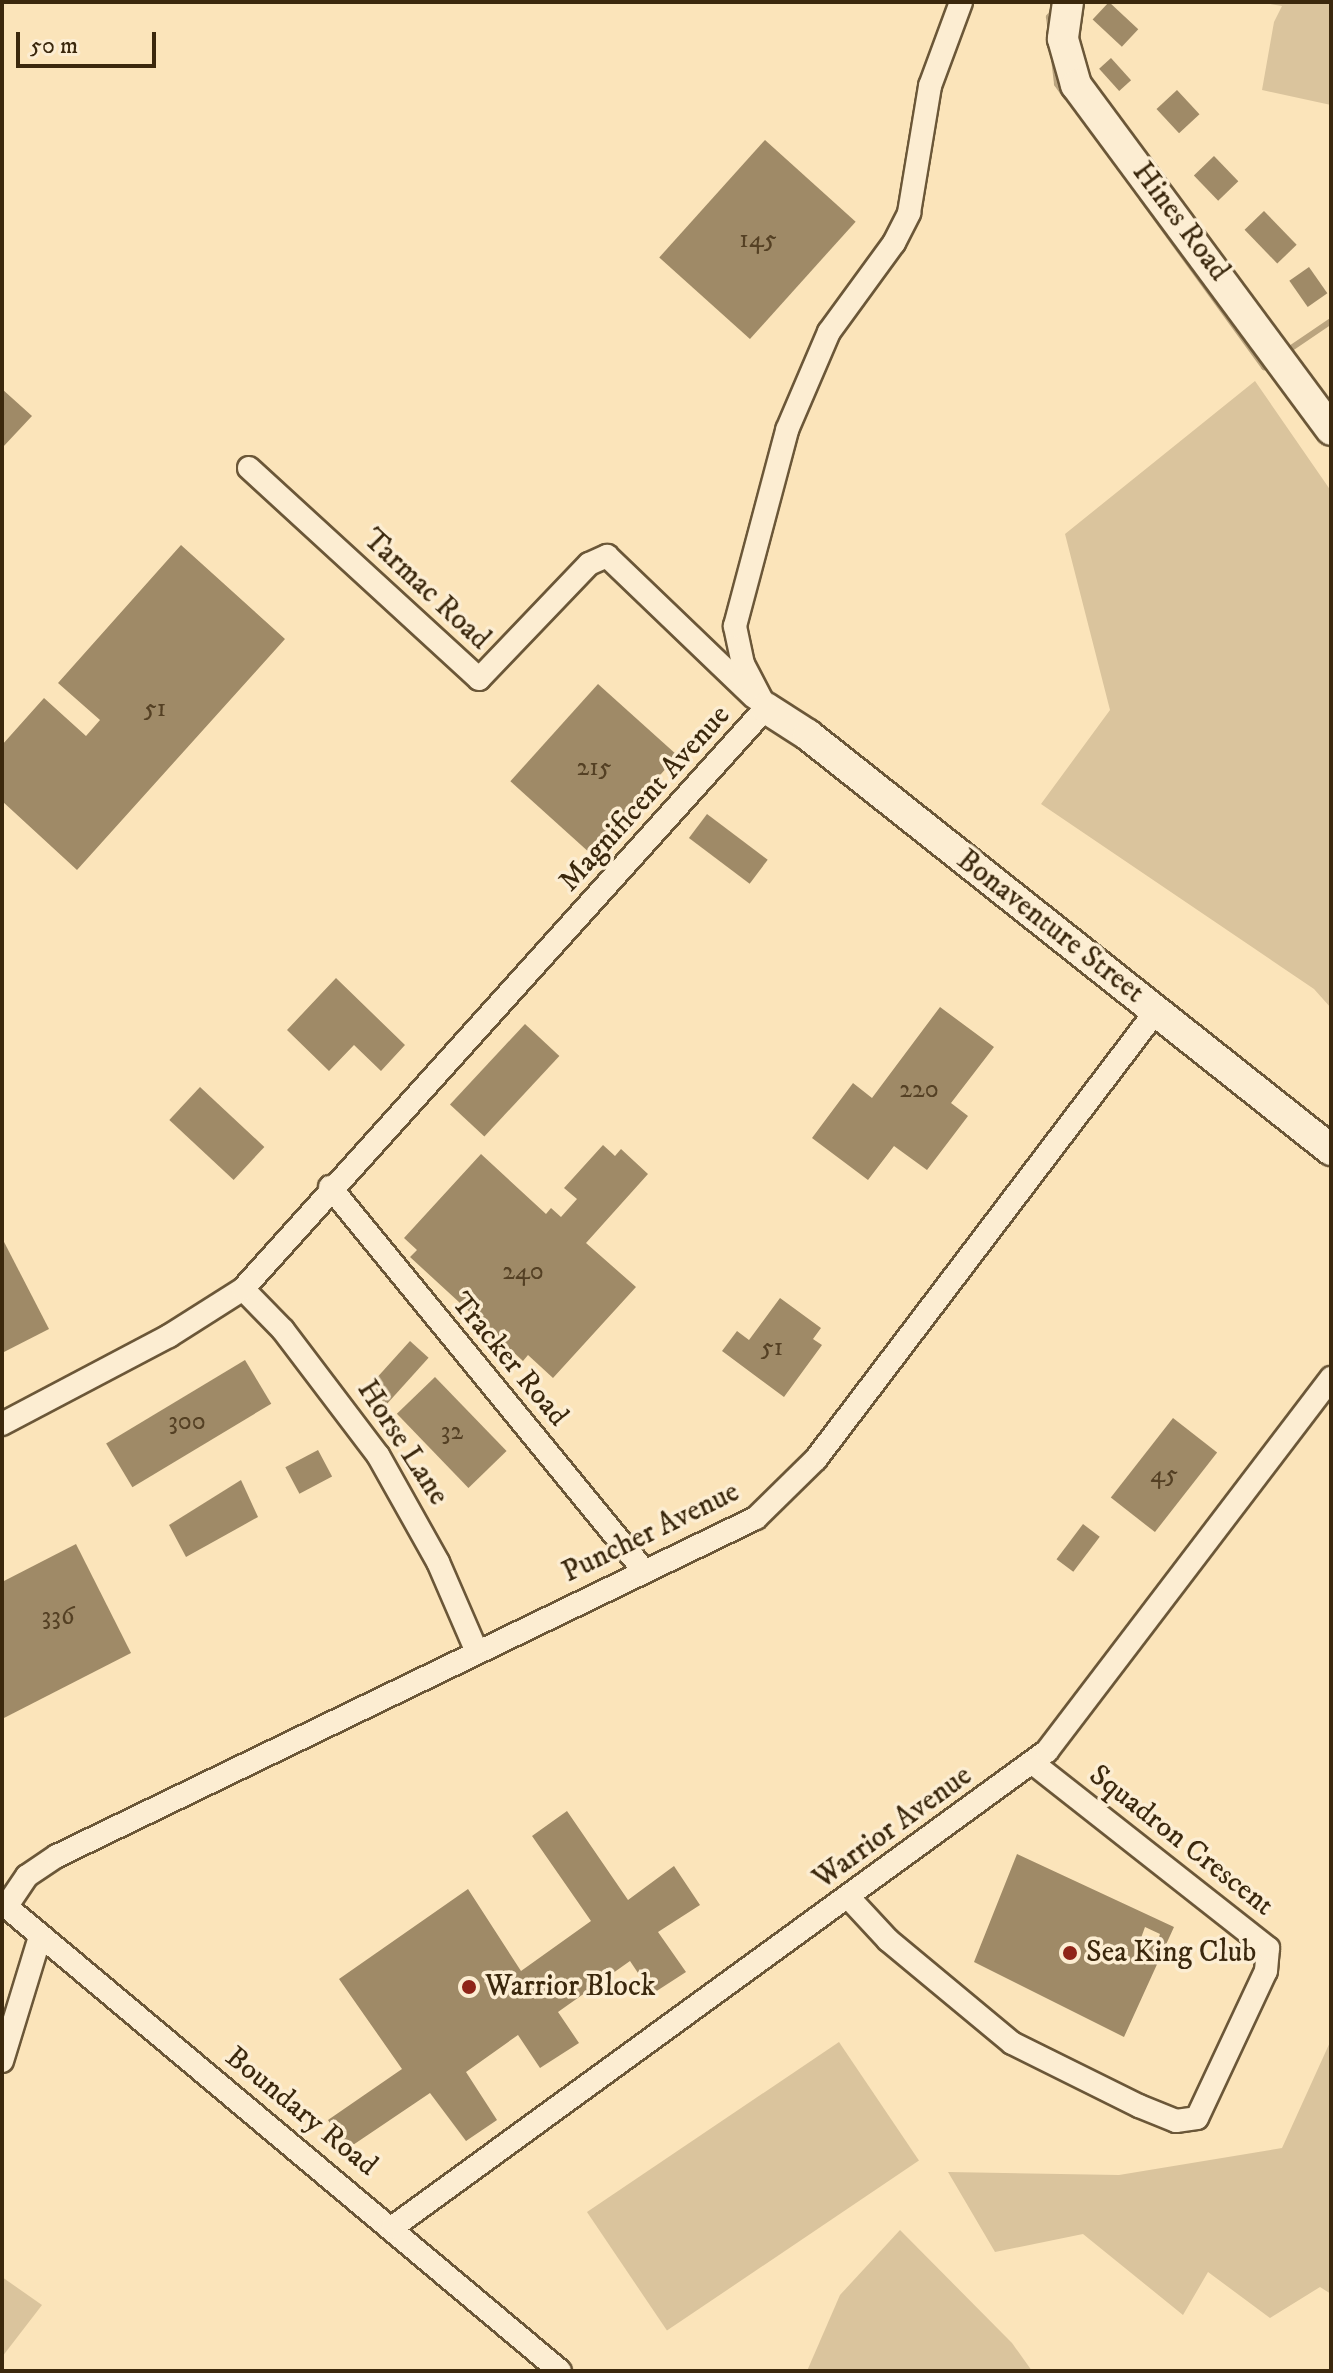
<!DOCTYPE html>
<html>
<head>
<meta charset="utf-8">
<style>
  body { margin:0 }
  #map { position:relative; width:1333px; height:2373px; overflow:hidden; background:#fbe4ba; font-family:"IM FELL DW Pica",serif }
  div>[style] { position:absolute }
  .green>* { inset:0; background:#dac49d; transform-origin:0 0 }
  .stream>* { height:6px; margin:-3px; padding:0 3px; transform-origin:3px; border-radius:3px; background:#baa47f }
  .building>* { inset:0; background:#9f8a67; transform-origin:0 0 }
  .roads { filter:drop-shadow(2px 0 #6b5738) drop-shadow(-2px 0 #6b5738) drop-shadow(0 2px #6b5738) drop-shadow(0 -2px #6b5738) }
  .street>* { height:22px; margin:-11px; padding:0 11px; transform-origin:11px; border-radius:11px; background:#fcedd2 }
  .secondary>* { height:30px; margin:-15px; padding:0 15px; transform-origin:15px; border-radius:15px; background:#fcedd2 }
  .dots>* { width:22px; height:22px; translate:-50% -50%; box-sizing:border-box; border:4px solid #fcedd2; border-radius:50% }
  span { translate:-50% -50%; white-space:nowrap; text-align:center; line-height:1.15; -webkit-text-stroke:7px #fcedd2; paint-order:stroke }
  .number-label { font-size:26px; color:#544024 }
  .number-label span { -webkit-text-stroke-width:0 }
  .street-label { font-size:30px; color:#3b280d }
  .poi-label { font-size:30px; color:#3b280d }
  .left { translate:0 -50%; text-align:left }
  .frame { position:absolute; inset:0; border:4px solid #3b280d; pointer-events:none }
  .scale { position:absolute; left:16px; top:32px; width:140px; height:36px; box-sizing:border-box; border:4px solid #3b280d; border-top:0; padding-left:10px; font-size:24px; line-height:28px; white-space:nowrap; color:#3b280d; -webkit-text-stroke:6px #fcedd2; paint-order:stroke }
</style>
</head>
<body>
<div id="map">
  <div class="green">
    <i style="clip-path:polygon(1258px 2px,1331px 2px,1331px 105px,1262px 90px,1274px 22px,1282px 6px)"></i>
    <i style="clip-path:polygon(1255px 381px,1331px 491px,1331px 1008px,1314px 989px,1041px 804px,1110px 710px,1065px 534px)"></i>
    <i style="clip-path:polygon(1331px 2040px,1331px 2294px,1320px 2287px,1270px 2318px,1208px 2272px,1183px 2315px,1083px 2234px,995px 2252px,948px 2172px,1119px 2175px,1282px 2148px)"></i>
    <i style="left:839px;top:2042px;width:143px;height:304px;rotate:56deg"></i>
    <i style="clip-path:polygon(900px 2230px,1012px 2343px,1032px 2371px,807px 2371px,840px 2295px)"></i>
    <i style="clip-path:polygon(2px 2277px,42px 2305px,2px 2357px)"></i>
  </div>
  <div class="stream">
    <i style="left:1051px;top:32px;width:15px;rotate:-98deg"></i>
    <i style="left:1049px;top:17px;width:10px;rotate:-53deg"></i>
    <i style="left:1054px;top:59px;width:25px;rotate:83deg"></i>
    <i style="left:1057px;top:84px;width:16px;rotate:55deg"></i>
    <i style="left:1142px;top:199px;width:208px;rotate:54deg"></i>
    <i style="left:1264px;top:367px;width:10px;rotate:-37deg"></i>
    <i style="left:1284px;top:353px;width:57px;rotate:-34.2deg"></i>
  </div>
  <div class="building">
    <i style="left:1109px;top:2px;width:40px;height:24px;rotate:43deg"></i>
    <i style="left:1111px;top:58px;width:30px;height:16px;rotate:48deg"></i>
    <i style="left:1177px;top:90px;width:33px;height:28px;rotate:47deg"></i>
    <i style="left:765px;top:140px;width:122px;height:158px;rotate:42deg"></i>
    <i style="left:1214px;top:156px;width:35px;height:28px;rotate:46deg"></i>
    <i style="left:1264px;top:211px;width:47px;height:27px;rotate:46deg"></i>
    <i style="left:1309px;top:267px;width:32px;height:24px;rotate:55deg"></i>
    <i style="clip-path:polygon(2px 389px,32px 416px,2px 448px)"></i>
    <i style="clip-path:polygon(181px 545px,285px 639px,77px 870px,2px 801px,2px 745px,44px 698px,86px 736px,100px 720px,58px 683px)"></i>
    <i style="left:598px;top:684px;width:107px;height:131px;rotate:42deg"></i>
    <i style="left:707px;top:814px;width:76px;height:30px;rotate:37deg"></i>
    <i style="clip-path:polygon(336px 978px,405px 1045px,381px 1071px,354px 1045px,329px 1071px,287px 1030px)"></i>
    <i style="clip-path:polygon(940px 1007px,994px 1047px,951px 1103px,968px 1116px,927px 1170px,894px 1146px,868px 1180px,812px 1138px,853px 1083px,872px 1098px)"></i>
    <i style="left:525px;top:1024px;width:47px;height:110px;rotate:43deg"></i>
    <i style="left:200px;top:1087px;width:88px;height:45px;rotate:43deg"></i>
    <i style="clip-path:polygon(603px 1145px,615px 1156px,621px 1149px,648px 1174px,586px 1243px,636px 1287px,553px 1378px,528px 1355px,523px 1361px,410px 1257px,417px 1250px,404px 1238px,481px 1154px,546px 1214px,551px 1208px,561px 1217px,577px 1199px,564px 1188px)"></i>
    <i style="clip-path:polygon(2px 1238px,49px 1329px,2px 1353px)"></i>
    <i style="clip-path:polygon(780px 1298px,821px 1328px,813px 1339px,822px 1345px,784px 1397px,722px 1351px,737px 1331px,749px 1340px)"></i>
    <i style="left:410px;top:1341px;width:25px;height:63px;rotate:42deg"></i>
    <i style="left:245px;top:1360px;width:51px;height:162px;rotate:59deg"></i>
    <i style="left:435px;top:1377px;width:103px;height:53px;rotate:46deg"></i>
    <i style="left:1173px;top:1418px;width:56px;height:101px;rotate:38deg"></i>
    <i style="left:318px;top:1450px;width:30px;height:37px;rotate:62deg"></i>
    <i style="clip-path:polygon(241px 1480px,258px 1517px,186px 1557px,169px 1525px)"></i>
    <i style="left:1083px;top:1524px;width:21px;height:44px;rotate:37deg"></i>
    <i style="clip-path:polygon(76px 1544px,131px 1653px,2px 1719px,2px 1582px)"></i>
    <i style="clip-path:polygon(567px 1811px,628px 1900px,674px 1866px,700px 1905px,658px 1932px,686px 1972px,652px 1994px,630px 1961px,558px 2012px,579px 2043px,540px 2068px,518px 2035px,466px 2072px,497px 2120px,466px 2141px,430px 2093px,347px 2149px,328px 2120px,402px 2069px,339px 1979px,468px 1889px,521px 1971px,591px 1921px,532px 1836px)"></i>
    <i style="clip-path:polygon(evenodd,1017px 1854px,1174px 1927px,1124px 2037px,974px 1962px,1017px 1854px,1145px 1927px,1160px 1934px,1156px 1945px,1141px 1938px,1145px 1927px)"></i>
  </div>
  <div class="roads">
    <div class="street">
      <i style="left:249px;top:468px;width:312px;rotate:42.5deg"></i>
      <i style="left:479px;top:679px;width:159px;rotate:-46.3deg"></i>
      <i style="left:589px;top:564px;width:20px;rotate:-24deg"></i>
      <i style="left:607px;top:556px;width:204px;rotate:43.8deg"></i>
      <i style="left:766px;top:708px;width:50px;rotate:-117.6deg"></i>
      <i style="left:743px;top:664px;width:39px;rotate:-102deg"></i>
      <i style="left:735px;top:626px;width:203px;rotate:-75.1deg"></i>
      <i style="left:787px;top:430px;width:107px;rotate:-66.8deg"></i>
      <i style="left:829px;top:332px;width:110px;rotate:-53.9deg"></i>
      <i style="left:894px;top:243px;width:34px;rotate:-63deg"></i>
      <i style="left:909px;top:213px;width:129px;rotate:-80.6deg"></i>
      <i style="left:930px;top:86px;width:90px;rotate:-69.7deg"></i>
      <i style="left:330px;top:1187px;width:495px;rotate:50.7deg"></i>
      <i style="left:243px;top:1289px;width:57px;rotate:45.7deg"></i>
      <i style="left:283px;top:1330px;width:157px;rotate:52.8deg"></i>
      <i style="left:378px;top:1455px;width:123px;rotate:60.7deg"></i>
      <i style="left:438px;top:1562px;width:98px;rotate:66.6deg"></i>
      <i style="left:2px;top:1424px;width:189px;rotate:-27.8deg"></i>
      <i style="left:169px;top:1336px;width:88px;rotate:-32.4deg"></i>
      <i style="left:243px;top:1289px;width:782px;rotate:-48.01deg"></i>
      <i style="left:850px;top:1899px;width:56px;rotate:47.2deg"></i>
      <i style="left:888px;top:1940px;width:161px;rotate:39.7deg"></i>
      <i style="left:1012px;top:2043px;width:142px;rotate:26.4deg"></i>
      <i style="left:1139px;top:2106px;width:40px;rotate:22deg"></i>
      <i style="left:1176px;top:2121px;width:21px;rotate:-8deg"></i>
      <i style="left:1197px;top:2118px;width:162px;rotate:-64.9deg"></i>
      <i style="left:1266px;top:1971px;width:23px;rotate:-85deg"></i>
      <i style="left:1268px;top:1948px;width:299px;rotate:-141.8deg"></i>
      <i style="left:2px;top:1903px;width:728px;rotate:39.99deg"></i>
      <i style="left:6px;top:1907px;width:37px;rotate:-56deg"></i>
      <i style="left:27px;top:1876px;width:36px;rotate:-34deg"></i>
      <i style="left:57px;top:1856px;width:776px;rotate:-25.81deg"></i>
      <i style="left:756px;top:1518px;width:84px;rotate:-44.5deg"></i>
      <i style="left:816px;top:1459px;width:562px;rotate:-52.8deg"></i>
      <i style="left:2px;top:2061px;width:130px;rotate:-73deg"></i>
      <i style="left:393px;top:2227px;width:809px;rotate:-36.05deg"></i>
      <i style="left:1047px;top:1751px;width:469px;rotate:-52.7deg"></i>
    </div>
    <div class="secondary">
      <i style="left:1068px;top:2px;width:37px;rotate:98deg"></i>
      <i style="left:1063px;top:39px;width:48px;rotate:74.2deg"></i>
      <i style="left:1076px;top:85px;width:429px;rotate:53.5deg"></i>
      <i style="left:766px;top:708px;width:50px;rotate:32.7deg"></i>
      <i style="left:808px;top:735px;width:668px;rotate:38.43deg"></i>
    </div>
  </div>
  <div class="dots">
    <i style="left:1070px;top:1953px;background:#8f2418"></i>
    <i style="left:469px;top:1987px;background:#8f2418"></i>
  </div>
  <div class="number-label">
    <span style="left:758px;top:240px">145</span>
    <span style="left:155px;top:709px">51</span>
    <span style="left:594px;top:768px">215</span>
    <span style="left:919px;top:1090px">220</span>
    <span style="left:523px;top:1272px">240</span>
    <span style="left:772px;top:1348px">51</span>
    <span style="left:187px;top:1422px">300</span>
    <span style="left:452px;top:1432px">32</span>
    <span style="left:1164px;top:1475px">45</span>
    <span style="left:58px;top:1617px">336</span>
  </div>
  <div class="street-label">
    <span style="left:1180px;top:222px;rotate:53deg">Hines Road</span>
    <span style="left:426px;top:590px;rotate:43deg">Tarmac Road</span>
    <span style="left:645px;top:799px;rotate:-48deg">Magnificent Avenue</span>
    <span style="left:1050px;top:927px;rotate:38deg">Bonaventure Street</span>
    <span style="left:509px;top:1360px;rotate:50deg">Tracker Road</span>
    <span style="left:402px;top:1443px;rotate:57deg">Horse Lane</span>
    <span style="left:651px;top:1533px;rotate:-26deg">Puncher Avenue</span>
    <span style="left:893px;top:1828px;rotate:-36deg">Warrior Avenue</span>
    <span style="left:1181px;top:1841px;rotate:38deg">Squadron Crescent</span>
    <span style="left:301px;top:2112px;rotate:39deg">Boundary Road</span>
  </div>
  <div class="poi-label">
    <span class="left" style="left:1086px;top:1953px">Sea King Club</span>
    <span class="left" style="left:485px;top:1987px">Warrior Block</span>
  </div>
  <div class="frame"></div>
  <div class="scale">50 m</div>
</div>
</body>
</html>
